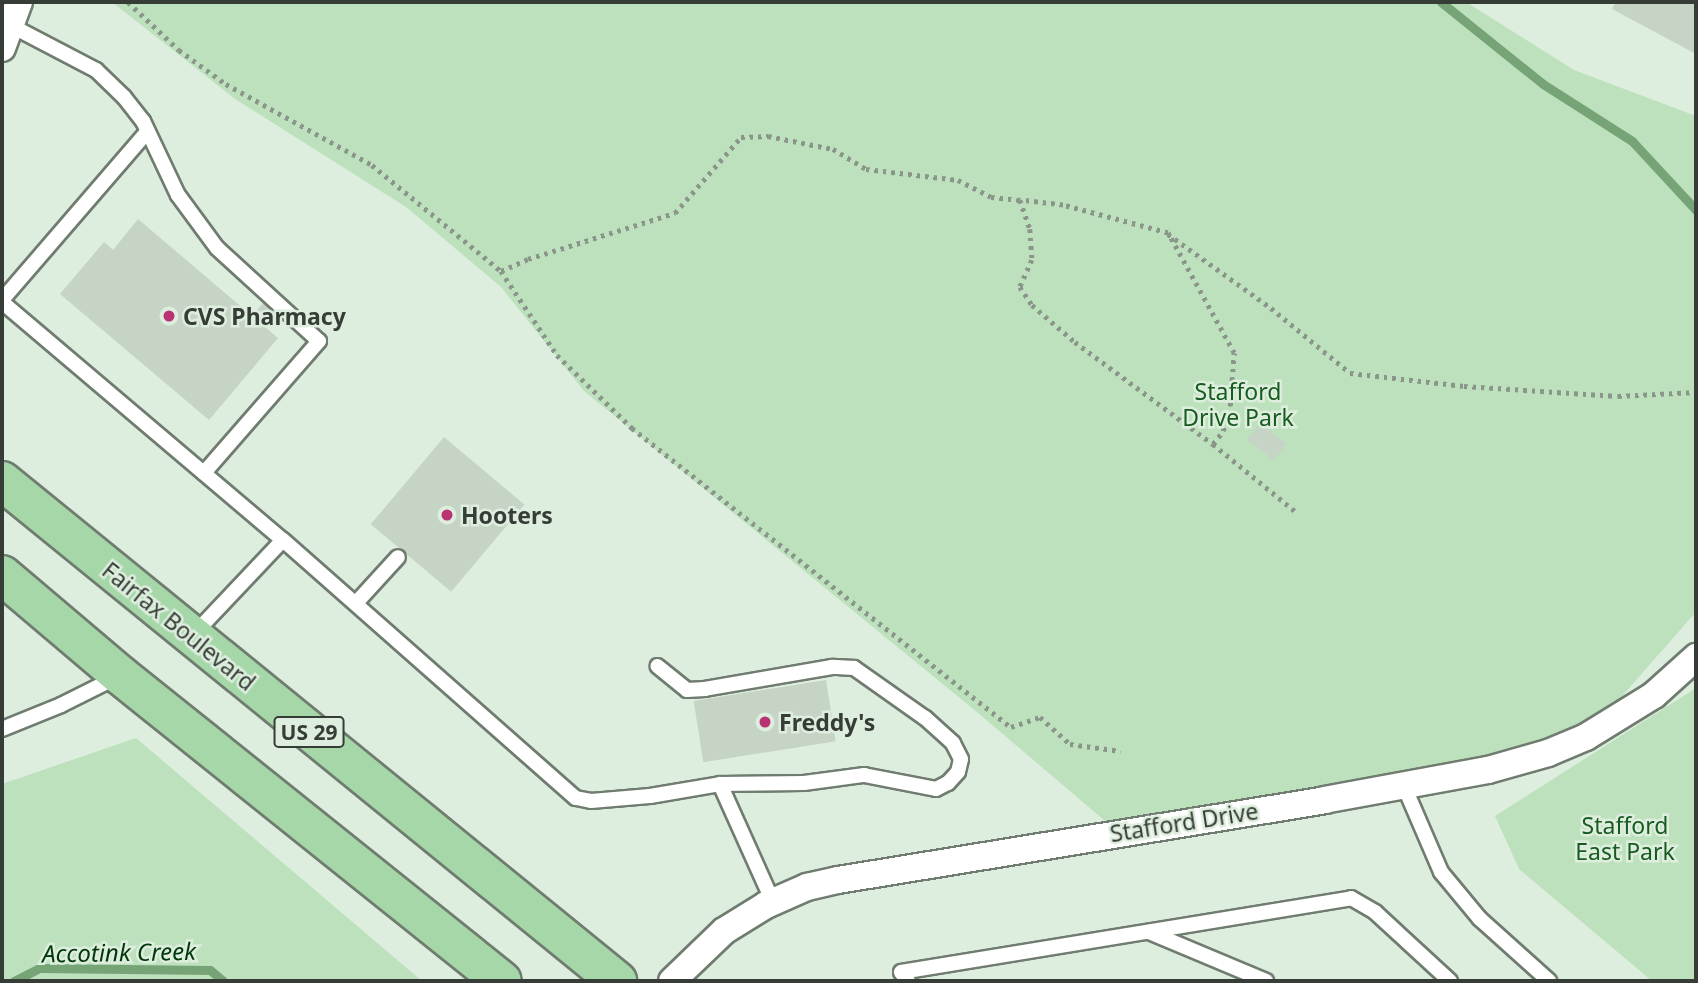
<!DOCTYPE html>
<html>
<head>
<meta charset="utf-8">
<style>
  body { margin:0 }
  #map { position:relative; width:1698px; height:983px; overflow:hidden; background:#deeede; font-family:"Noto Sans",sans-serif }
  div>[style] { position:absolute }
  .green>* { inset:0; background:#bde1bd }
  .stream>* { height:9px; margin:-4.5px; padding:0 4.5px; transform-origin:4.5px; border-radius:4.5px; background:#76a477 }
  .building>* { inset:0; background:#c5d4c5; transform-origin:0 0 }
  .path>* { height:4.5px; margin-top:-2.25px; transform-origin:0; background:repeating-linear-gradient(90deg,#8b968b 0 3.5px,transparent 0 8.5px) }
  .roads { filter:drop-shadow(2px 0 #6f7c6f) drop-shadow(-2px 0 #6f7c6f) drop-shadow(0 2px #6f7c6f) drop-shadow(0 -2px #6f7c6f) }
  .service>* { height:14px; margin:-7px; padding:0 7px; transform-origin:7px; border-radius:7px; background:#fff }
  .minor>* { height:26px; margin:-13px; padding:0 13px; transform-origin:13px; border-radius:13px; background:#fff }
  .primary>* { height:38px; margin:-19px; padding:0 19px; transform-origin:19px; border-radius:19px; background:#a6d7a8 }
  .dots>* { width:19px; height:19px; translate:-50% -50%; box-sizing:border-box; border:4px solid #deeede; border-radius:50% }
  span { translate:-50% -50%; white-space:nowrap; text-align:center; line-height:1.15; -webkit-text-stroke:5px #deeede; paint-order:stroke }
  .shield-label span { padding:2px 5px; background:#deeede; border:2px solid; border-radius:5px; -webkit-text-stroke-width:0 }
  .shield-label { font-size:21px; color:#363c36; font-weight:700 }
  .poi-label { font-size:23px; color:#363c36; font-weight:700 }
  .left { translate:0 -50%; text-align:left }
  .park-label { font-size:23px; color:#185b20 }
  .street-label { font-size:23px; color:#363c36 }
  .water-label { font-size:24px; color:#03380b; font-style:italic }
  .frame { position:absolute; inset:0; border:4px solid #363c36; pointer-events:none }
</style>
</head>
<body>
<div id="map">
  <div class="green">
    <i style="clip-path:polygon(112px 2px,1466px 2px,1574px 70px,1696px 116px,1696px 612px,1586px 737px,1118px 832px,977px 712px,584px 391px,501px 287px,406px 207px,235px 99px)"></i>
    <i style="clip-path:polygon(1696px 688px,1696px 981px,1652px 981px,1519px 869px,1495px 816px)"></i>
    <i style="clip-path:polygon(136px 738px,422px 981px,2px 981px,2px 784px)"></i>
  </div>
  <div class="stream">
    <i style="left:1441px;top:2px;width:131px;rotate:38.8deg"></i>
    <i style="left:1543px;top:84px;width:106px;rotate:32.6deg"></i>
    <i style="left:1632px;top:141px;width:94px;rotate:47.2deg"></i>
    <i style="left:14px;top:981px;width:29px;rotate:-27deg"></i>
    <i style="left:40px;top:968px;width:170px;rotate:0.7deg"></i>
    <i style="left:210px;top:970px;width:17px;rotate:40deg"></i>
  </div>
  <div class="building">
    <i style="clip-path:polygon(1616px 2px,1696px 2px,1696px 54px,1612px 9px)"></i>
    <i style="clip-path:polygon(138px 219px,278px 338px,209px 420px,60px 294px,104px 242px,113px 250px)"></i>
    <i style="left:267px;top:298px;width:22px;height:18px;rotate:39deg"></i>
    <i style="left:1260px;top:423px;width:34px;height:21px;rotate:38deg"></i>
    <i style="left:444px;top:437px;width:105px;height:114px;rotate:40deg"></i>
    <i style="left:826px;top:680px;width:62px;height:134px;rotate:81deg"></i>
  </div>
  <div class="path">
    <i style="left:128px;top:2px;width:70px;rotate:43.3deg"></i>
    <i style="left:179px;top:50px;width:58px;rotate:35.9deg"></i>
    <i style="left:226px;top:84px;width:167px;rotate:29deg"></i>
    <i style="left:372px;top:165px;width:167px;rotate:39.4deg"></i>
    <i style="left:501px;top:271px;width:101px;rotate:56.3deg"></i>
    <i style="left:557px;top:355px;width:105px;rotate:44.2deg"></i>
    <i style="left:632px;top:428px;width:483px;rotate:38.3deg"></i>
    <i style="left:1011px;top:727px;width:31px;rotate:-19deg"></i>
    <i style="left:1040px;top:717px;width:40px;rotate:42deg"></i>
    <i style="left:1070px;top:744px;width:51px;rotate:7.8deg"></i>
    <i style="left:1168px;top:234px;width:127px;rotate:35.7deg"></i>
    <i style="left:1271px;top:308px;width:102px;rotate:39.4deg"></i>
    <i style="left:1350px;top:373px;width:115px;rotate:6.5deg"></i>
    <i style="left:1464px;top:386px;width:154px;rotate:3.7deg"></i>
    <i style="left:1618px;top:396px;width:78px;rotate:-2.9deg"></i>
    <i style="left:501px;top:271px;width:30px;rotate:-24deg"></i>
    <i style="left:528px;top:259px;width:154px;rotate:-17.4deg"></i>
    <i style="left:675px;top:213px;width:101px;rotate:-49deg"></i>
    <i style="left:741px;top:137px;width:27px;rotate:-2deg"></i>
    <i style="left:768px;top:136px;width:66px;rotate:11.3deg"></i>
    <i style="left:833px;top:149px;width:39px;rotate:31deg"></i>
    <i style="left:866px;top:169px;width:93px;rotate:6.8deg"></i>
    <i style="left:958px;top:180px;width:37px;rotate:27deg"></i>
    <i style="left:991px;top:197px;width:29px;rotate:6deg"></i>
    <i style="left:1020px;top:200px;width:31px;rotate:71deg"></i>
    <i style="left:1030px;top:229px;width:31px;rotate:86deg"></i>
    <i style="left:1032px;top:260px;width:30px;rotate:114deg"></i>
    <i style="left:1020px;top:287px;width:22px;rotate:56deg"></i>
    <i style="left:1032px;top:305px;width:57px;rotate:40.7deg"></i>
    <i style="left:1075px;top:342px;width:172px;rotate:36.5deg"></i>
    <i style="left:1213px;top:444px;width:16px;rotate:-52deg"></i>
    <i style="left:1223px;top:431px;width:26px;rotate:-74deg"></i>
    <i style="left:1230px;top:406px;width:53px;rotate:-85.7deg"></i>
    <i style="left:1234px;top:353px;width:137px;rotate:-118.8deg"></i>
    <i style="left:1168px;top:233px;width:109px;rotate:-165.1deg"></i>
    <i style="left:1063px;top:205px;width:43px;rotate:-173.4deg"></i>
    <i style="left:1213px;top:444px;width:107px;rotate:39.3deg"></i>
  </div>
  <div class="roads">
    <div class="service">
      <i style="left:6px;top:23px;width:102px;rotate:27.6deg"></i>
      <i style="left:96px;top:70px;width:39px;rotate:44deg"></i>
      <i style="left:124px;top:97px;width:31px;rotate:52deg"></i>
      <i style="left:143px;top:121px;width:82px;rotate:64.7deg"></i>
      <i style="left:178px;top:195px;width:66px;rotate:53.7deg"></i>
      <i style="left:217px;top:248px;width:138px;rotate:42.4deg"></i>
      <i style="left:319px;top:341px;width:175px;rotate:131.1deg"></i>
      <i style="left:2px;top:300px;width:222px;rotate:-49.2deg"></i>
      <i style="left:2px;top:302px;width:368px;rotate:40.3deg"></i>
      <i style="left:356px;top:603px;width:62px;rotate:-47.6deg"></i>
      <i style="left:194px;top:634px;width:129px;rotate:-46.6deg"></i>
      <i style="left:283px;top:540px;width:390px;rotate:41.4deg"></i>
      <i style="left:576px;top:798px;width:15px;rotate:11deg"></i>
      <i style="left:591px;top:801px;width:59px;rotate:-4.8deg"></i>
      <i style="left:650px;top:796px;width:71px;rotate:-9.7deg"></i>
      <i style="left:720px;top:784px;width:84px;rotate:-0.7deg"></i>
      <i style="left:804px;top:783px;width:61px;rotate:-7.6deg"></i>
      <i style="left:864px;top:775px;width:73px;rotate:11deg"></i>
      <i style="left:936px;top:789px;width:13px;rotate:-27deg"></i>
      <i style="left:948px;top:783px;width:15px;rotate:-48deg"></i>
      <i style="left:958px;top:772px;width:13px;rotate:-77deg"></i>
      <i style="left:961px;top:759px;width:18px;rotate:-117deg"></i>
      <i style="left:953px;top:743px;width:38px;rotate:-138deg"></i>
      <i style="left:925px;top:718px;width:87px;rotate:-144.8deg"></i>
      <i style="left:854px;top:668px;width:22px;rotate:-177deg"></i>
      <i style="left:832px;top:667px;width:129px;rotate:170.2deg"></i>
      <i style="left:705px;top:689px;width:18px;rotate:177deg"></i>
      <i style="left:687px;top:690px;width:38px;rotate:-141deg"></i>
      <i style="left:2px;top:729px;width:64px;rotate:-22.1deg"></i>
      <i style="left:61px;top:705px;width:65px;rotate:-26.6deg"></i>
      <i style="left:720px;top:784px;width:129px;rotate:65.8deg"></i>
      <i style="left:1404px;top:786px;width:94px;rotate:66.7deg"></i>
      <i style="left:1441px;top:872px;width:61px;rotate:50.3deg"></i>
      <i style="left:1480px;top:919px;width:93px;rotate:41.9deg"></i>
      <i style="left:1149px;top:932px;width:127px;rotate:22.7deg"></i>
      <i style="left:908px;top:981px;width:11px;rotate:-128deg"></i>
      <i style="left:901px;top:972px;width:456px;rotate:-9.3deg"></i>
      <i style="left:1351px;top:898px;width:28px;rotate:30deg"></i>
      <i style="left:1375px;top:912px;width:102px;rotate:42.6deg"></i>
    </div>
    <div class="minor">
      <i style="left:2px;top:48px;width:49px;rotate:-69.7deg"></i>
      <i style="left:672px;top:981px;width:72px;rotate:-43.9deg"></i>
      <i style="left:724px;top:931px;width:49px;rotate:-31.8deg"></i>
      <i style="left:766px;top:905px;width:45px;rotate:-23.7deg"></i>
      <i style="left:807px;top:887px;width:32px;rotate:-13deg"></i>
      <i style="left:838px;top:880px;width:493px;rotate:-9.3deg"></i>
      <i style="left:1324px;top:800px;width:167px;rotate:-10.4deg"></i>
      <i style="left:1488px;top:770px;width:62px;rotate:-15.8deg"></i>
      <i style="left:1548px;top:753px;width:41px;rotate:-22.8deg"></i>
      <i style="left:1586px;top:737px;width:80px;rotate:-31.7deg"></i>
      <i style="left:1654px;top:695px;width:57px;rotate:-42.1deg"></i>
    </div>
    <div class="primary">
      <i style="left:2px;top:481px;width:793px;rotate:39.11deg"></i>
      <i style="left:2px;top:575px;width:155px;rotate:40.3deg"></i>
      <i style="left:120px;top:675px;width:489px;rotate:38.7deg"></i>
    </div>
  </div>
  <div class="dots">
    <i style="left:169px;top:316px;background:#b93374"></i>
    <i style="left:447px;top:515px;background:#b93374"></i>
    <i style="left:765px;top:722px;background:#b93374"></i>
  </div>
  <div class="shield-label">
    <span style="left:309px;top:732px">US 29</span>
  </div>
  <div class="poi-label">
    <span class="left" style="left:183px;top:316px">CVS Pharmacy</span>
    <span class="left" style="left:461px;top:515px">Hooters</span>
    <span class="left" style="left:779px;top:722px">Freddy's</span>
  </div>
  <div class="park-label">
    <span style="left:1238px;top:404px">Stafford<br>Drive Park</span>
    <span style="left:1625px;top:838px">Stafford<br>East Park</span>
  </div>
  <div class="street-label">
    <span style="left:179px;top:626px;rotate:39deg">Fairfax Boulevard</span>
    <span style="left:1184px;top:822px;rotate:-9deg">Stafford Drive</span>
  </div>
  <div class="water-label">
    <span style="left:119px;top:952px;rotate:-1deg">Accotink Creek</span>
  </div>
  <div class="frame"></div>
</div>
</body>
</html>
